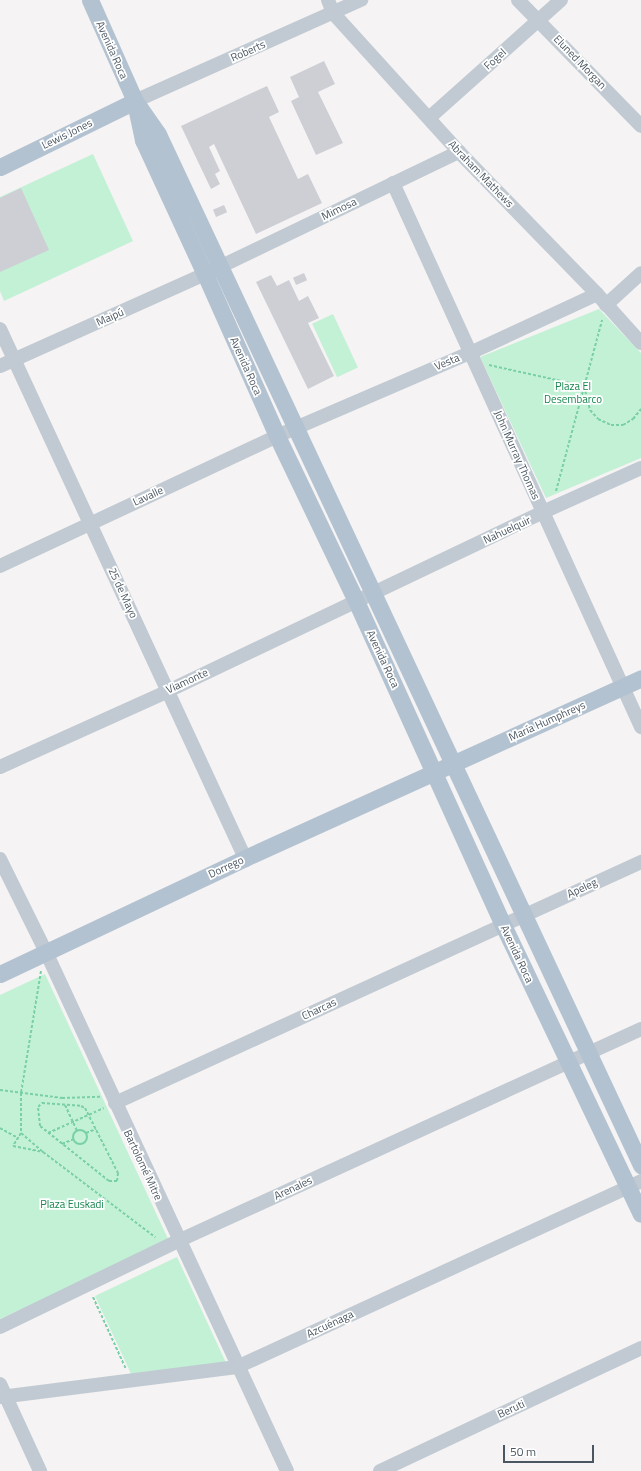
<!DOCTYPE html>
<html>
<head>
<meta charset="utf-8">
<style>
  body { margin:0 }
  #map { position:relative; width:641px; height:1471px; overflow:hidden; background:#f5f3f3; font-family:"Titillium Web",sans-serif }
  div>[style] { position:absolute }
  .green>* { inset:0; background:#c3f1d5; transform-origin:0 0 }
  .building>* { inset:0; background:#cdcfd5; transform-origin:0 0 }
  .path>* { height:2px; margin-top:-1px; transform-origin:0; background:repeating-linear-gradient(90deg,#7ad0a6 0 3px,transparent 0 5px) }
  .path>.ring { margin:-1px; padding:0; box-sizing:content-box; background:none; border:2px solid #7ad0a6; border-radius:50% }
  .minor>* { height:14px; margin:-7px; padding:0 7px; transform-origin:7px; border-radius:7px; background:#c1cad2 }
  .major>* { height:17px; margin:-8.5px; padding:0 8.5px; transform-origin:8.5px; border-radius:8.5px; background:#b3c2d1 }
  span { translate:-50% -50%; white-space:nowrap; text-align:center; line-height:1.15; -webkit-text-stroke:3.5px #fff; paint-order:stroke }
  .street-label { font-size:11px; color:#4a5661 }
  .park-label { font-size:11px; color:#17864f }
  .scale { position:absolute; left:503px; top:1445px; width:91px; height:18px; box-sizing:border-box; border:2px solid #4a5661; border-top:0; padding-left:5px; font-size:12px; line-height:14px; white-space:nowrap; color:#4a5661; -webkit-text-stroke:3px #fff; paint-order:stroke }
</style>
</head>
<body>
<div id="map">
  <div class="green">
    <i style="clip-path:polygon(93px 154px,133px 241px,4px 301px,0 291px,0 197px)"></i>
    <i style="clip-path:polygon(599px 309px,641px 353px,641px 458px,546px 498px,480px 357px)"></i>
    <i style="left:333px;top:314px;width:59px;height:23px;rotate:65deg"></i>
    <i style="clip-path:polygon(45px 974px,169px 1241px,0 1319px,0 995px)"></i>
    <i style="clip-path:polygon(177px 1257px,227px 1365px,132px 1376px,95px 1296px)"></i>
  </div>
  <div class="building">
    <i style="clip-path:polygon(324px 61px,335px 84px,318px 92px,343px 143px,316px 155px,291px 101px,299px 97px,290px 77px)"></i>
    <i style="clip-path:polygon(267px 86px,279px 112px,269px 117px,298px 179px,308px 174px,322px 203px,256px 234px,214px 144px,209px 147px,220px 171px,215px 174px,220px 184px,211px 189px,181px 126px)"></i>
    <i style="clip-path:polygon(21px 188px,49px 250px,0 272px,0 198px)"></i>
    <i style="left:224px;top:205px;width:8px;height:12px;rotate:67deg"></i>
    <i style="left:304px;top:273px;width:8px;height:12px;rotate:67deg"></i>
    <i style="clip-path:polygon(271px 275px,277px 286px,289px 280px,299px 301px,308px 296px,319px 318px,308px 323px,334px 376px,308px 389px,256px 282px)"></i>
  </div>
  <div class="path">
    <i style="left:489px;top:365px;width:97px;rotate:12.5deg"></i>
    <i style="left:584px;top:386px;width:25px;rotate:76deg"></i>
    <i style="left:590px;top:410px;width:12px;rotate:48deg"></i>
    <i style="left:598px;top:419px;width:14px;rotate:25deg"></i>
    <i style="left:611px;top:425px;width:12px"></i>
    <i style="left:623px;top:425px;width:12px;rotate:-31deg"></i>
    <i style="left:633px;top:419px;width:13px;rotate:-51deg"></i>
    <i style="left:556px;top:491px;width:177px;rotate:-74.9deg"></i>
    <i style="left:41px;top:971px;width:124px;rotate:99.3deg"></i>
    <i style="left:21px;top:1093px;width:40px;rotate:90deg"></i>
    <i style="left:21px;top:1133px;width:15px;rotate:122deg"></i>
    <i style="left:13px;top:1146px;width:31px;rotate:11deg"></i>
    <i style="left:43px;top:1152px;width:141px;rotate:37.2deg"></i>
    <i style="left:0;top:1090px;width:63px;rotate:7.4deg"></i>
    <i style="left:62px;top:1098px;width:38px;rotate:-2deg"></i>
    <i style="left:42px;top:1103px;width:39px;rotate:4deg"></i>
    <i style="left:81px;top:1106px;width:4px;rotate:27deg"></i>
    <i style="left:85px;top:1108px;width:73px;rotate:63.1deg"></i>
    <i style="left:118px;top:1173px;width:8px;rotate:97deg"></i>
    <i style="left:117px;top:1181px;width:8px;rotate:180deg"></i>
    <i style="left:109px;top:1181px;width:88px;rotate:-141.4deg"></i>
    <i style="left:40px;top:1126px;width:19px;rotate:-96deg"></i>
    <i style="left:38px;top:1107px;width:6px;rotate:-45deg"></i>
    <i style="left:65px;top:1105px;width:29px;rotate:65deg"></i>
    <i style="left:0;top:1128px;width:21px;rotate:29deg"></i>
    <i class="ring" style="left:73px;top:1130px;width:12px;height:12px"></i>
    <i style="left:21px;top:1133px;width:28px;rotate:41deg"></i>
    <i style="left:48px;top:1133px;width:61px;rotate:-24.1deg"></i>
    <i style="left:86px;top:1133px;width:11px;rotate:-22deg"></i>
    <i style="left:62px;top:1144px;width:13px;rotate:-23deg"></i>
    <i style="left:93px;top:1297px;width:79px;rotate:65.4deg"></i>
  </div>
  <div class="minor">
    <i style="left:328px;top:0;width:14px;rotate:69deg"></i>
    <i style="left:333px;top:13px;width:188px;rotate:47.8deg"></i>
    <i style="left:459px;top:152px;width:198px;rotate:45.8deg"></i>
    <i style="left:597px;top:294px;width:66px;rotate:48.1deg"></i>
    <i style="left:518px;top:0;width:176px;rotate:45.7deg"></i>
    <i style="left:135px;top:101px;width:248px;rotate:-24.1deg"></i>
    <i style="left:429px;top:118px;width:177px;rotate:-41.8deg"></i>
    <i style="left:393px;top:183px;width:598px;rotate:65.49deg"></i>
    <i style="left:606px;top:305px;width:47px;rotate:-42.4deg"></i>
    <i style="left:0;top:329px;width:583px;rotate:65.15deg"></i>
    <i style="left:0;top:366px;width:225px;rotate:-24.2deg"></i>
    <i style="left:205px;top:274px;width:282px;rotate:-25.7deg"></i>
    <i style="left:0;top:566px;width:306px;rotate:-25.1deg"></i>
    <i style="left:277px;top:436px;width:210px;rotate:-23.3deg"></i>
    <i style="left:470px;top:353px;width:140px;rotate:-24.9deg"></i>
    <i style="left:0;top:767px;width:184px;rotate:-24.3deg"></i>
    <i style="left:168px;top:691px;width:416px;rotate:-25.5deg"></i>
    <i style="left:543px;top:512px;width:107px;rotate:-24.2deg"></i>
    <i style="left:0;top:859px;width:104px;rotate:63.7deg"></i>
    <i style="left:46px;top:952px;width:572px;rotate:65.09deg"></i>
    <i style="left:115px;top:1103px;width:579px;rotate:-24.62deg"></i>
    <i style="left:0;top:1327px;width:198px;rotate:-25.8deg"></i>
    <i style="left:178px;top:1241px;width:509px;rotate:-24.6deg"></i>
    <i style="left:0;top:1384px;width:96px;rotate:65.3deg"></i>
    <i style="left:0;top:1397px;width:239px;rotate:-7.2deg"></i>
    <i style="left:237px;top:1367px;width:445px;rotate:-24.7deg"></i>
    <i style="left:380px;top:1471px;width:289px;rotate:-25.2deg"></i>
  </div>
  <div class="major">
    <i style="left:90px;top:0;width:111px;rotate:66deg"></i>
    <i style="left:135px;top:101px;width:40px;rotate:55.1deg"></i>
    <i style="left:158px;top:134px;width:1139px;rotate:64.9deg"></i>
    <i style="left:136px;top:107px;width:34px;rotate:78deg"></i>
    <i style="left:143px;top:140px;width:148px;rotate:65.2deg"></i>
    <i style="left:205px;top:274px;width:177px;rotate:66deg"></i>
    <i style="left:277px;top:436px;width:183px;rotate:64.4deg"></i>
    <i style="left:356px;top:601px;width:356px;rotate:65.6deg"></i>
    <i style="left:503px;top:925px;width:320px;rotate:64.5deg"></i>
    <i style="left:0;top:167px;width:150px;rotate:-26.1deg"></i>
    <i style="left:0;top:974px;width:271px;rotate:-25.3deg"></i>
    <i style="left:245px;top:858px;width:435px;rotate:-24.4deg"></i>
  </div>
  <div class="street-label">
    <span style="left:112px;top:50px;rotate:66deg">Avenida Roca</span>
    <span style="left:248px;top:51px;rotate:-24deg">Roberts</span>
    <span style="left:495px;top:59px;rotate:-42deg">Fogel</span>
    <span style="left:580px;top:62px;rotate:46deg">Eluned Morgan</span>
    <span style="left:67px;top:134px;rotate:-26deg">Lewis Jones</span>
    <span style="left:481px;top:174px;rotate:46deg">Abraham Mathews</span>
    <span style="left:339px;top:209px;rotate:-26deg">Mimosa</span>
    <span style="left:110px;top:317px;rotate:-24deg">Maipú</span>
    <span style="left:447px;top:362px;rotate:-23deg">Vesta</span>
    <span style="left:246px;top:366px;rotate:66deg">Avenida Roca</span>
    <span style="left:517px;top:455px;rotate:66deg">John Murray Thomas</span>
    <span style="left:148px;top:496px;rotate:-25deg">Lavalle</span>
    <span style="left:507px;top:530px;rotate:-25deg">Nahuelquir</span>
    <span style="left:123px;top:593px;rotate:65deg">25 de Mayo</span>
    <span style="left:383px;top:659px;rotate:65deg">Avenida Roca</span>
    <span style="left:187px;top:681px;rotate:-25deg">Viamonte</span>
    <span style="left:547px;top:721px;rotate:-24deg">María Humphreys</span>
    <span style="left:226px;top:867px;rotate:-25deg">Dorrego</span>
    <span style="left:582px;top:888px;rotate:-25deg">Apeleg</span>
    <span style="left:517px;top:954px;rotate:65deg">Avenida Roca</span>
    <span style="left:319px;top:1009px;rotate:-25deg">Charcas</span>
    <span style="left:143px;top:1165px;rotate:65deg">Bartolomé Mitre</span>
    <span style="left:293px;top:1188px;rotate:-25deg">Arenales</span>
    <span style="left:330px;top:1324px;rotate:-25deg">Azcuénaga</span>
    <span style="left:511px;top:1409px;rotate:-25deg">Beruti</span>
  </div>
  <div class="park-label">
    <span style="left:573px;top:393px">Plaza El<br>Desembarco</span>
    <span style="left:72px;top:1204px">Plaza Euskadi</span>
  </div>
  <div class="scale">50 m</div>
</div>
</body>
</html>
